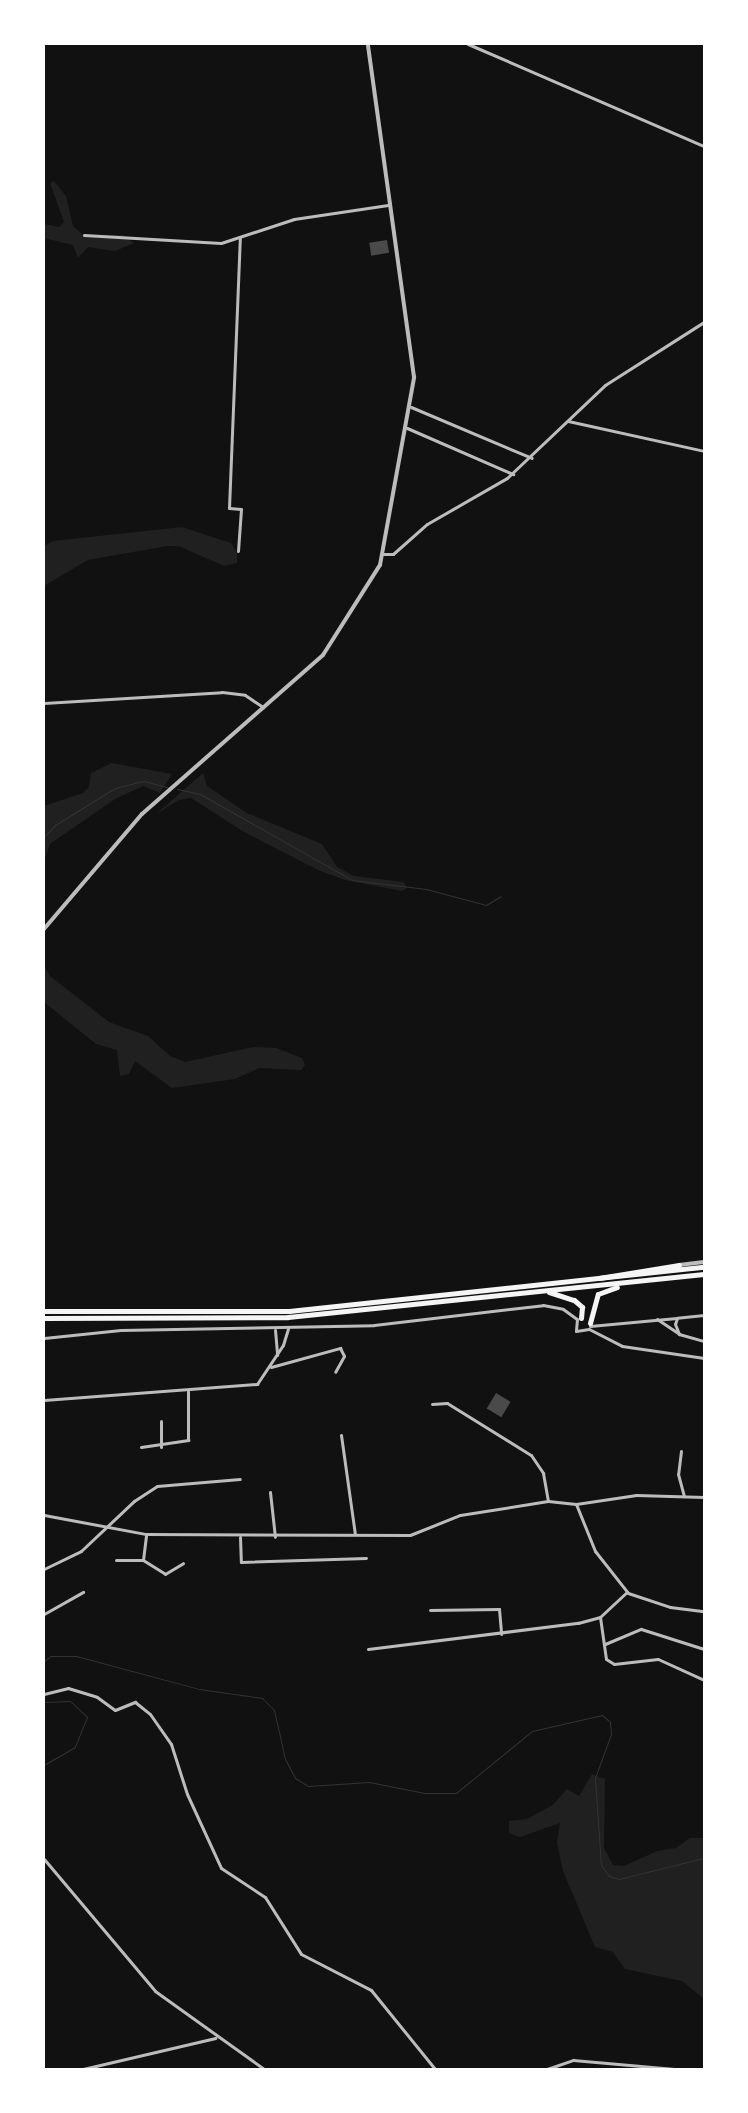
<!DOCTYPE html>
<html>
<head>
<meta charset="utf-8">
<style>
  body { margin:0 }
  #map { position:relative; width:748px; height:2113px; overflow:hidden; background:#111; font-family:"DejaVu Sans",sans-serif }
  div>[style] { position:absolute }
  .green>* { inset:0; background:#202020 }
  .stream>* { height:1px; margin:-0.5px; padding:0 0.5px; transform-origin:0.5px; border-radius:0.5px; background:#333 }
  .building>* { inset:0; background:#4a4a4a; transform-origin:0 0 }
  .minor>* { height:3px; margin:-1.5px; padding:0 1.5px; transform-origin:1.5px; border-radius:1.5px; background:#bcbcbc }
  .tertiary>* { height:4px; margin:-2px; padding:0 2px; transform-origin:2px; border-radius:2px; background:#bcbcbc }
  .trunk>* { height:5px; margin:-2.5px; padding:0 2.5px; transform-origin:2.5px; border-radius:2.5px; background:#f5f5f5 }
  span { translate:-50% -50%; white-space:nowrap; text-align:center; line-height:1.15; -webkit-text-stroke:4px #fff; paint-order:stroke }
  .frame { position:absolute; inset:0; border:45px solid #fff; pointer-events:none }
</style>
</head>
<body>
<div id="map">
  <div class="green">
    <i style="clip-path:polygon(54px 181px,66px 196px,73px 226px,83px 235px,123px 235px,134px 243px,115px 251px,88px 247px,78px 258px,73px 245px,44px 238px,44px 224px,59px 227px,64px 222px,50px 183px)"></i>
    <i style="clip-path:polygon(182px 527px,231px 543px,237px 553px,237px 563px,224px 566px,179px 546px,167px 546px,88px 560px,44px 586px,44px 546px,53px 541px)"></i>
    <i style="clip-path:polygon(112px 763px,172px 774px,160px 793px,143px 786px,115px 799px,50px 844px,44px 861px,44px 806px,83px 793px,89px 787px,91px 773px)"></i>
    <i style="clip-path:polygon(203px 773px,207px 786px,247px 813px,322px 844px,337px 867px,354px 876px,404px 882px,407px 888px,402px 891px,345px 880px,318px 870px,244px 832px,191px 798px,179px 800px,156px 814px)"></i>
    <i style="clip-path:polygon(44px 966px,50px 976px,109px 1022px,148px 1036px,170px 1056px,185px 1062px,253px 1047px,276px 1048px,302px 1058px,305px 1065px,301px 1070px,259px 1068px,235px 1079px,172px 1088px,135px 1061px,129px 1074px,120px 1076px,117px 1050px,96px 1044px,44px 1002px)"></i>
    <i style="clip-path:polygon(592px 1774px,605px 1779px,604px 1848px,613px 1865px,624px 1866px,657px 1851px,676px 1848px,690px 1838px,704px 1838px,704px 1999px,682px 1981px,625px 1969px,613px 1952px,595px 1947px,563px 1871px,557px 1843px,560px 1823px,520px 1837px,509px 1833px,509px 1821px,527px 1819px,553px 1805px,567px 1789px,579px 1796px)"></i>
  </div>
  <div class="stream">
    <i style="left:177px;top:789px;width:24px;rotate:12deg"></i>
    <i style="left:200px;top:794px;width:175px;rotate:29.5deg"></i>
    <i style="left:352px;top:880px;width:75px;rotate:6.9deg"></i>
    <i style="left:426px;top:889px;width:62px;rotate:14.9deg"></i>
    <i style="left:486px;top:905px;width:17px;rotate:-31deg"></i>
    <i style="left:44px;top:837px;width:16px;rotate:-47deg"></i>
    <i style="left:55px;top:825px;width:70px;rotate:-31.7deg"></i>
    <i style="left:115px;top:788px;width:30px;rotate:-14deg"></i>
    <i style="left:144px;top:781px;width:24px;rotate:15deg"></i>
    <i style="left:44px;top:1661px;width:9px;rotate:-36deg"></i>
    <i style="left:51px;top:1656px;width:25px"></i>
    <i style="left:76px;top:1656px;width:127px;rotate:15deg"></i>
    <i style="left:199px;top:1689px;width:64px;rotate:8.1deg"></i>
    <i style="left:262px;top:1698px;width:17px;rotate:45deg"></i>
    <i style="left:274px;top:1710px;width:50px;rotate:77.3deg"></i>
    <i style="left:285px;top:1759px;width:21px;rotate:62deg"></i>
    <i style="left:295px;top:1778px;width:15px;rotate:32deg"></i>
    <i style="left:308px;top:1786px;width:61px;rotate:-3.8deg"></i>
    <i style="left:369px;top:1782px;width:57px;rotate:11.1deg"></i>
    <i style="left:425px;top:1793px;width:31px"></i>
    <i style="left:456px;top:1793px;width:98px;rotate:-39.2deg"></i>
    <i style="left:532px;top:1731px;width:72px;rotate:-12.9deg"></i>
    <i style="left:602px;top:1715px;width:11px;rotate:41deg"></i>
    <i style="left:610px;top:1722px;width:12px;rotate:85deg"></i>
    <i style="left:611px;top:1734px;width:47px;rotate:110deg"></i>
    <i style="left:595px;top:1778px;width:87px;rotate:86.1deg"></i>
    <i style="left:601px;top:1865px;width:14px;rotate:54deg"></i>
    <i style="left:609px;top:1876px;width:10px;rotate:17deg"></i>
    <i style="left:619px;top:1879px;width:88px;rotate:-13.9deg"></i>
    <i style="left:44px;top:1702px;width:26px;rotate:-2deg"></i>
    <i style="left:70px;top:1701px;width:23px;rotate:43deg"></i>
    <i style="left:87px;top:1717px;width:32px;rotate:112deg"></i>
    <i style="left:75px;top:1747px;width:36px;rotate:150deg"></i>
  </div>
  <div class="building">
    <i style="left:387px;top:240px;width:13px;height:18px;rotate:81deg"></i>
    <i style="left:496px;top:1393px;width:17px;height:18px;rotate:31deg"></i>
  </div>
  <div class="minor">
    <i style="left:468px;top:44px;width:257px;rotate:23.4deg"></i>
    <i style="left:84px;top:235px;width:137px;rotate:3.3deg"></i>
    <i style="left:221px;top:243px;width:77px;rotate:-18.2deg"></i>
    <i style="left:294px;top:219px;width:95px;rotate:-8.5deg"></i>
    <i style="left:411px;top:407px;width:131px;rotate:22.9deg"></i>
    <i style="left:568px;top:421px;width:139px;rotate:12.4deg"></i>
    <i style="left:407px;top:428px;width:116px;rotate:23.5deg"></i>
    <i style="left:238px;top:551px;width:42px;rotate:-85.9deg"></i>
    <i style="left:241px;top:509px;width:12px;rotate:-175deg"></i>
    <i style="left:229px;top:508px;width:270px;rotate:-87.7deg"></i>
    <i style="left:383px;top:554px;width:10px"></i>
    <i style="left:393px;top:554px;width:45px;rotate:-41.4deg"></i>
    <i style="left:427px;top:524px;width:92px;rotate:-29.9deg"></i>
    <i style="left:507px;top:478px;width:135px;rotate:-43.5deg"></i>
    <i style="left:605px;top:385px;width:117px;rotate:-32.5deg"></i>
    <i style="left:44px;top:703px;width:178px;rotate:-3.5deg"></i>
    <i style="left:222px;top:692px;width:23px;rotate:7deg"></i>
    <i style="left:245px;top:695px;width:22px;rotate:34deg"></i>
    <i style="left:704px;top:1315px;width:27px;rotate:174deg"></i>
    <i style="left:677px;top:1318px;width:6px;rotate:108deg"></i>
    <i style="left:675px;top:1324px;width:11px;rotate:68deg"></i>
    <i style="left:679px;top:1334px;width:26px;rotate:16deg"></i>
    <i style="left:577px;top:1319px;width:12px;rotate:95deg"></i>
    <i style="left:576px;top:1331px;width:13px;rotate:-9deg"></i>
    <i style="left:657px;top:1319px;width:27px;rotate:34deg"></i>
    <i style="left:590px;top:1326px;width:87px;rotate:-5.3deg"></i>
    <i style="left:589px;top:1329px;width:37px;rotate:27deg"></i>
    <i style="left:622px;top:1346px;width:83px;rotate:8.3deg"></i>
    <i style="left:275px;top:1330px;width:25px;rotate:85deg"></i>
    <i style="left:44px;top:1338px;width:77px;rotate:-5.9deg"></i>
    <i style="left:121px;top:1330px;width:253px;rotate:-1.1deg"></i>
    <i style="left:374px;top:1325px;width:170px;rotate:-6.7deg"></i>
    <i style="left:543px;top:1305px;width:20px;rotate:11deg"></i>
    <i style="left:563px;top:1309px;width:17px;rotate:36deg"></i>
    <i style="left:271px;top:1367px;width:72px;rotate:-15.4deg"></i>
    <i style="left:340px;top:1348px;width:9px;rotate:63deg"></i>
    <i style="left:344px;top:1356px;width:18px;rotate:119deg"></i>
    <i style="left:44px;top:1400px;width:214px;rotate:-4.3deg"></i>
    <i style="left:257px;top:1384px;width:47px;rotate:-56.3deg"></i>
    <i style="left:283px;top:1345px;width:17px;rotate:-73deg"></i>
    <i style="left:432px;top:1404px;width:15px;rotate:-4deg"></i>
    <i style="left:447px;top:1403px;width:99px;rotate:31.8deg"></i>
    <i style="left:531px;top:1455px;width:22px;rotate:56deg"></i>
    <i style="left:543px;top:1473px;width:28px;rotate:80deg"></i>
    <i style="left:161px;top:1421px;width:26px;rotate:90deg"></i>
    <i style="left:341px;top:1435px;width:100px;rotate:82deg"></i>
    <i style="left:141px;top:1447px;width:48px;rotate:-8.5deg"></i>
    <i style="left:188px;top:1440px;width:49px;rotate:-90deg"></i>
    <i style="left:681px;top:1451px;width:23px;rotate:97deg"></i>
    <i style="left:678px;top:1474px;width:23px;rotate:75deg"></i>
    <i style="left:270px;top:1492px;width:45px;rotate:83.7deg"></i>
    <i style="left:576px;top:1504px;width:51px;rotate:68deg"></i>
    <i style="left:595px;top:1551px;width:53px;rotate:51.8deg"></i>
    <i style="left:628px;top:1593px;width:44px;rotate:18.4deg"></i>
    <i style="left:670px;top:1607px;width:34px;rotate:7deg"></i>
    <i style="left:44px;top:1515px;width:104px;rotate:10.6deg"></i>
    <i style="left:146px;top:1534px;width:264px;rotate:0.2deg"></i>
    <i style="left:410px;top:1535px;width:54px;rotate:-21.8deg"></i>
    <i style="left:460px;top:1515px;width:89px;rotate:-9deg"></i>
    <i style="left:548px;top:1501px;width:28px;rotate:6deg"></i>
    <i style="left:576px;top:1504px;width:61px;rotate:-8.5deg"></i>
    <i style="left:636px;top:1495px;width:68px;rotate:1.7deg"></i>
    <i style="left:240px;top:1537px;width:25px;rotate:88deg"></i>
    <i style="left:241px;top:1562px;width:125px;rotate:-1.8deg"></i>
    <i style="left:116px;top:1560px;width:27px"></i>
    <i style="left:143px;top:1560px;width:26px;rotate:32deg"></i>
    <i style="left:165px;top:1574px;width:21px;rotate:-31deg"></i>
    <i style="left:143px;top:1560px;width:26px;rotate:-83deg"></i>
    <i style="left:44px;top:1569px;width:41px;rotate:-25.9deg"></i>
    <i style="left:81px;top:1551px;width:73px;rotate:-43.3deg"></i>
    <i style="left:134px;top:1501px;width:27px;rotate:-33deg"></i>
    <i style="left:157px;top:1486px;width:83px;rotate:-4.8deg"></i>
    <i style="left:430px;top:1610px;width:69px;rotate:-0.8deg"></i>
    <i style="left:499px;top:1609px;width:25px;rotate:85deg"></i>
    <i style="left:44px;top:1614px;width:45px;rotate:-29.4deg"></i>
    <i style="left:600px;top:1617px;width:42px;rotate:81.9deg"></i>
    <i style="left:606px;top:1659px;width:9px;rotate:32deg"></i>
    <i style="left:614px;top:1664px;width:44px;rotate:-6.5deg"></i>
    <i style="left:658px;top:1659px;width:51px;rotate:24.5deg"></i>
    <i style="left:605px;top:1644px;width:39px;rotate:-23deg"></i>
    <i style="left:641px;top:1629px;width:66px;rotate:17.6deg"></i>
    <i style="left:368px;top:1649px;width:212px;rotate:-7.1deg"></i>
    <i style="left:578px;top:1623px;width:23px;rotate:-15deg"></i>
    <i style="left:600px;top:1617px;width:37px;rotate:-43deg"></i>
    <i style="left:44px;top:1694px;width:25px;rotate:-14deg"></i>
    <i style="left:68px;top:1688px;width:30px;rotate:17deg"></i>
    <i style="left:97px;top:1697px;width:22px;rotate:36deg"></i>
    <i style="left:115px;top:1710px;width:22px;rotate:-22deg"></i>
    <i style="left:135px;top:1702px;width:19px;rotate:39deg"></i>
    <i style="left:150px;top:1714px;width:37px;rotate:55deg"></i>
    <i style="left:171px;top:1744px;width:52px;rotate:72.3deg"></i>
    <i style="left:187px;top:1794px;width:81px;rotate:65.3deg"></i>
    <i style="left:221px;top:1868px;width:53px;rotate:33.4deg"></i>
    <i style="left:265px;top:1897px;width:67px;rotate:57.7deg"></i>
    <i style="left:301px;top:1954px;width:79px;rotate:27.2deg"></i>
    <i style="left:371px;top:1990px;width:102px;rotate:51deg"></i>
    <i style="left:44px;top:1859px;width:172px;rotate:49.9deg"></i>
    <i style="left:155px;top:1991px;width:134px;rotate:35.6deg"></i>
    <i style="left:83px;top:2069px;width:136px;rotate:-13.2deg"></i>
    <i style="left:547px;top:2069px;width:28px;rotate:-19deg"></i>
    <i style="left:573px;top:2060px;width:102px;rotate:5deg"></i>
  </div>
  <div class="tertiary">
    <i style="left:44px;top:929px;width:151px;rotate:-49.6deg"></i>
    <i style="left:142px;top:814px;width:241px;rotate:-41.3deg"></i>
    <i style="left:323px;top:655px;width:107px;rotate:-57.7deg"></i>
    <i style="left:380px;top:565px;width:191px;rotate:-79.7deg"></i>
    <i style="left:414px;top:377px;width:336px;rotate:-97.9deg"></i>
    <i style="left:679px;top:1265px;width:25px;rotate:-7deg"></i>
  </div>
  <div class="trunk">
    <i style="left:599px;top:1278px;width:81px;rotate:-9.2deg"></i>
    <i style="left:549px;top:1292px;width:26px;rotate:18deg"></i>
    <i style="left:574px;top:1300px;width:11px;rotate:41deg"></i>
    <i style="left:582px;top:1307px;width:11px;rotate:95deg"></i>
    <i style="left:44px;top:1311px;width:245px"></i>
    <i style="left:289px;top:1311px;width:417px;rotate:-6.1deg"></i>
    <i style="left:44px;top:1318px;width:244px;rotate:-0.2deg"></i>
    <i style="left:288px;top:1317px;width:418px;rotate:-5.9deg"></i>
    <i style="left:590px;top:1323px;width:30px;rotate:-75deg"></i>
    <i style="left:598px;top:1294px;width:20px;rotate:-20deg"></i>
  </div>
  <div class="frame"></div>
</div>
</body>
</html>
